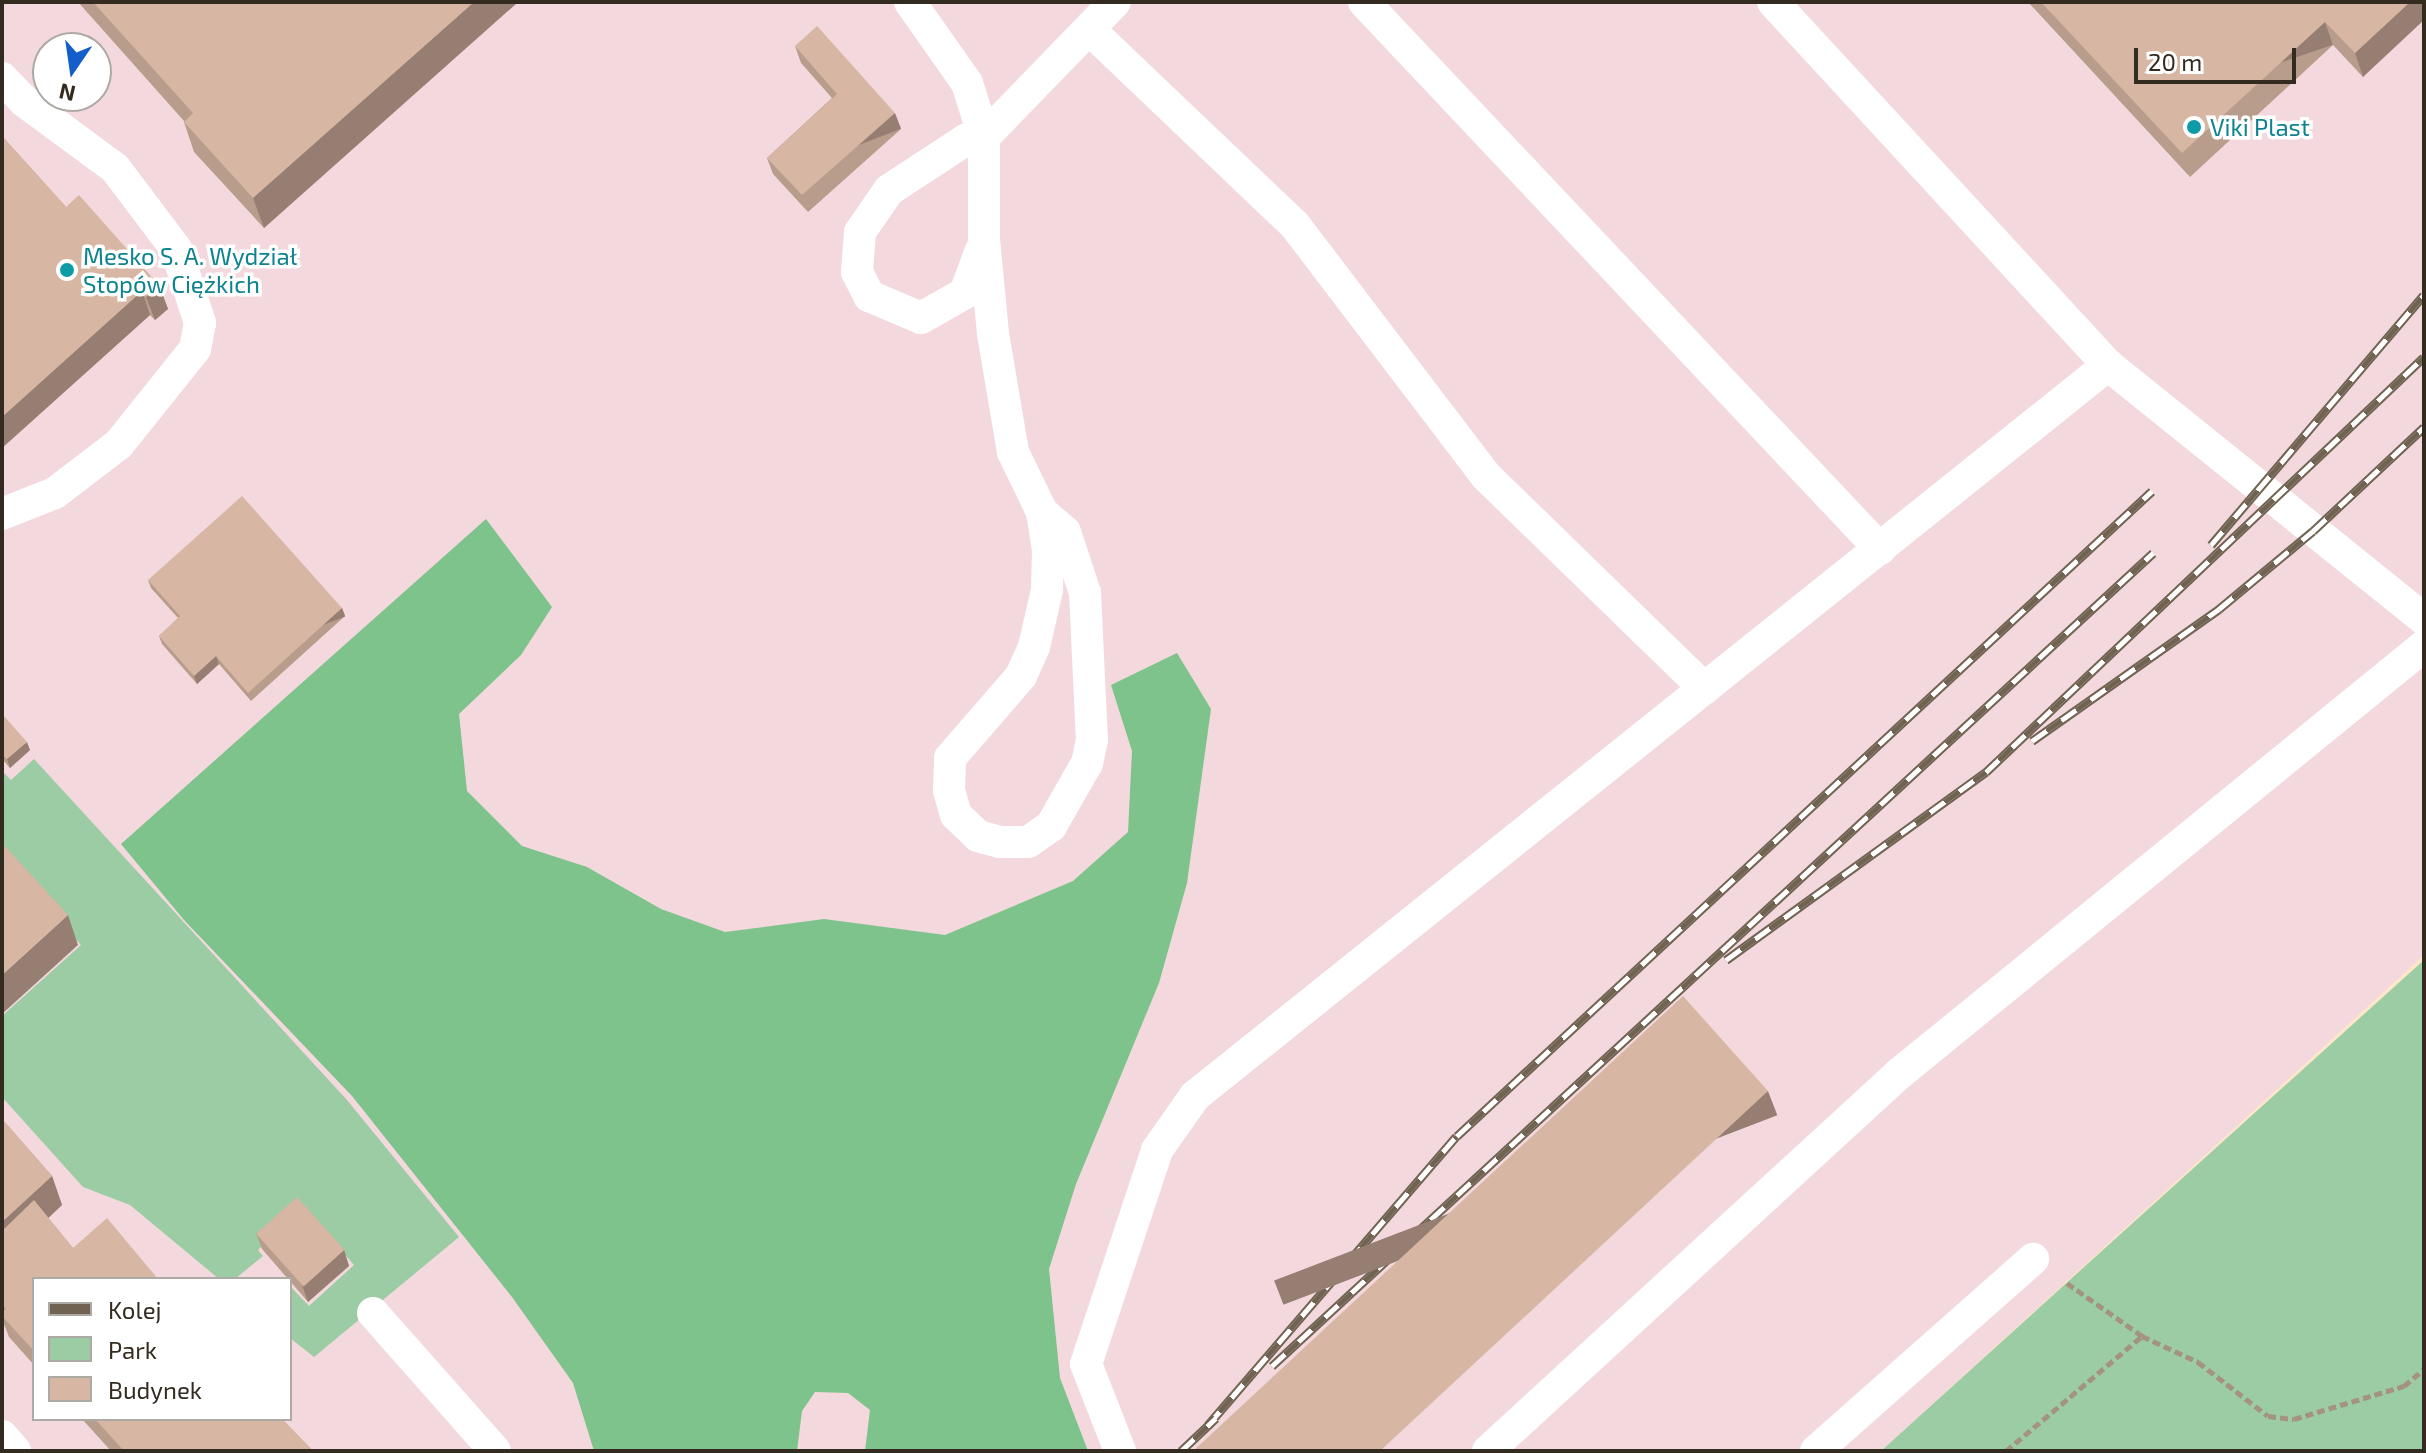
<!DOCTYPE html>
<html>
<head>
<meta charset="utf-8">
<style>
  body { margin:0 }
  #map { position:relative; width:2426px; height:1453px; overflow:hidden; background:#fde6c9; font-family:"Exo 2",sans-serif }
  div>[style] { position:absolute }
  .industrial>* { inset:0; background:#f3d9dd }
  .green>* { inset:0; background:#9bcca4 }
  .forest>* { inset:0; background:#7ec28c }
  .path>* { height:5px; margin-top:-2.5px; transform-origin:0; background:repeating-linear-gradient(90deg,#a4937e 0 8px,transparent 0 12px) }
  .lane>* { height:32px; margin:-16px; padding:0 16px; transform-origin:16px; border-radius:16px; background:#fff }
  .rail>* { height:9px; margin-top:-4.5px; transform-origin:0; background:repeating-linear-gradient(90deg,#fff 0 18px,#706352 0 36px); box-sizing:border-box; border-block:2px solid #706352 }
  .wall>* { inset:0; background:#b99d8c }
  .shaded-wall>* { inset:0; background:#967f72; transform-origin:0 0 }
  .building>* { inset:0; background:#d7b6a3; transform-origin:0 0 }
  .dots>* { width:22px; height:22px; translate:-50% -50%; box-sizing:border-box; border:4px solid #fff; border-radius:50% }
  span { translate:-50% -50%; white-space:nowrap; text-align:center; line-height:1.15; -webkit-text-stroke:7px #fff; paint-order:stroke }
  .culture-label { font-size:24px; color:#0d838f }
  .left { translate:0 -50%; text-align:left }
  .frame { position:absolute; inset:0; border:4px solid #332b1f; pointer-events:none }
  .legend { position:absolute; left:32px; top:1277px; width:260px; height:144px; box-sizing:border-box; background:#fff; border:2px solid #adaaa5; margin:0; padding:10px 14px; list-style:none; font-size:24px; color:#332b1f }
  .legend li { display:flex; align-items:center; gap:16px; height:40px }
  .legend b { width:40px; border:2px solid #adaaa5 }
  .north { position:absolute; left:32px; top:32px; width:80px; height:80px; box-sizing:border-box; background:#fff; border:2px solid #adaaa5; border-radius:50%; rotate:193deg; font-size:22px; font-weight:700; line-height:32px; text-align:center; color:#332b1f }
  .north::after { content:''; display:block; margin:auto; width:28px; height:36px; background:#125fc9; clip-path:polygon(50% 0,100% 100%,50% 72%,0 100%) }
  .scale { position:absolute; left:2134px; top:48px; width:162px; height:36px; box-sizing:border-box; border:4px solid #332b1f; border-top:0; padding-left:10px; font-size:24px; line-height:28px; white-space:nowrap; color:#332b1f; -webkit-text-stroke:6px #fff; paint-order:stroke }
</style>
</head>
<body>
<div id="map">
  <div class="industrial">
    <i style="clip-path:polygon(evenodd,2px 2px,2424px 2px,2424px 955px,1881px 1451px,2px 1451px,2px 2px,48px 48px,96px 48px,96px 96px,48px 96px,48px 48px,2px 2px,34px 1279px,290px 1279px,290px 1419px,34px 1419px,34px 1279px)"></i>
  </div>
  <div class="green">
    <i style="clip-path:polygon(34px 759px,347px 1100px,459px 1237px,314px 1357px,290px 1338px,290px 1286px,309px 1306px,354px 1265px,304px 1208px,258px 1250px,263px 1256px,235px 1279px,219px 1279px,130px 1205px,83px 1187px,2px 1097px,2px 1016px,81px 945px,2px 858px,2px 771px,11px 780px)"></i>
    <i style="clip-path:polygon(2424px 960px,2424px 1451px,1881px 1451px,2083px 1268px)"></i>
  </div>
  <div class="forest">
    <i style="clip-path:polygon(486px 519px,552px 607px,521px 655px,459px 714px,467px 791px,522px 846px,587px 867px,661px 909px,725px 932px,824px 919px,945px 935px,1073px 881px,1128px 832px,1132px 751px,1111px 685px,1177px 653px,1211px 709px,1187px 883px,1159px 983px,1076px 1184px,1049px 1269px,1060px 1378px,1088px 1451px,865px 1451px,870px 1410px,848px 1393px,815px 1392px,802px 1411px,797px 1451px,594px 1451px,573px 1383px,512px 1297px,352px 1096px,184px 920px,121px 844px)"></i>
  </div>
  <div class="path">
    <i style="left:2067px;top:1283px;width:92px;rotate:35.2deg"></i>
    <i style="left:2142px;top:1336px;width:62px;rotate:24.9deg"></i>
    <i style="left:2198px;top:1362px;width:88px;rotate:37.6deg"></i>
    <i style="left:2268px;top:1416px;width:26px;rotate:7deg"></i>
    <i style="left:2294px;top:1419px;width:115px;rotate:-16.7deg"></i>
    <i style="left:2404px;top:1386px;width:26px;rotate:-40deg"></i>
    <i style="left:2006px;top:1451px;width:178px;rotate:-40.2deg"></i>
  </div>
  <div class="lane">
    <i style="left:910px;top:2px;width:99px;rotate:54.9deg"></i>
    <i style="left:967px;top:83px;width:57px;rotate:72.5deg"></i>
    <i style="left:984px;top:137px;width:17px;rotate:173deg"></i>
    <i style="left:967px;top:139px;width:93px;rotate:146.8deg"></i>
    <i style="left:889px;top:190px;width:51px;rotate:124.6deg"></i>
    <i style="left:860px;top:232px;width:40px;rotate:94.3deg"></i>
    <i style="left:857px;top:272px;width:27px;rotate:63deg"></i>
    <i style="left:869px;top:296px;width:56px;rotate:22.9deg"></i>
    <i style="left:921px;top:318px;width:51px;rotate:-29.6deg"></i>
    <i style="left:965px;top:293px;width:46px;rotate:-69.6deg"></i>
    <i style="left:1364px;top:2px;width:752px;rotate:46.67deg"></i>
    <i style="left:1090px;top:30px;width:282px;rotate:43.6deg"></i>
    <i style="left:1294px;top:224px;width:317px;rotate:52.7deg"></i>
    <i style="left:1486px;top:476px;width:305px;rotate:44.2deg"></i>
    <i style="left:2px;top:78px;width:32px;rotate:46deg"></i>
    <i style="left:24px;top:101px;width:113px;rotate:36.4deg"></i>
    <i style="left:115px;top:168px;width:101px;rotate:53deg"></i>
    <i style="left:176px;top:249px;width:78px;rotate:72deg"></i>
    <i style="left:200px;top:323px;width:26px;rotate:101deg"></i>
    <i style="left:195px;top:349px;width:122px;rotate:128.7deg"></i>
    <i style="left:119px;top:444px;width:81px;rotate:142.6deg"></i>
    <i style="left:55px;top:493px;width:57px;rotate:158.4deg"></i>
    <i style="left:2108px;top:365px;width:405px;rotate:38.8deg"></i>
    <i style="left:1042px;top:512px;width:30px;rotate:41deg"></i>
    <i style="left:1065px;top:532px;width:64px;rotate:71.8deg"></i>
    <i style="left:1085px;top:593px;width:147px;rotate:87.3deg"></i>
    <i style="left:1092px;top:740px;width:24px;rotate:102deg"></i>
    <i style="left:1087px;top:763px;width:73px;rotate:119.7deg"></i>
    <i style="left:1051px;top:826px;width:28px;rotate:145deg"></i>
    <i style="left:1028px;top:842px;width:28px;rotate:180deg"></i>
    <i style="left:1000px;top:842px;width:23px;rotate:-165deg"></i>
    <i style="left:978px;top:836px;width:30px;rotate:-136deg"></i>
    <i style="left:956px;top:815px;width:26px;rotate:-106deg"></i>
    <i style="left:949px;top:790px;width:32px;rotate:-88deg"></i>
    <i style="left:950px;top:758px;width:108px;rotate:-49.1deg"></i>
    <i style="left:1021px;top:676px;width:32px;rotate:-66deg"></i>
    <i style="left:1034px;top:647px;width:58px;rotate:-77.2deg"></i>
    <i style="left:1047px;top:590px;width:40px;rotate:-88.6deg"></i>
    <i style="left:1048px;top:550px;width:38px;rotate:-99deg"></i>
    <i style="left:1042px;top:512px;width:67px;rotate:-115.8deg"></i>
    <i style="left:1013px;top:452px;width:120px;rotate:-99.6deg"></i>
    <i style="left:993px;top:334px;width:95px;rotate:-95.4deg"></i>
    <i style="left:984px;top:239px;width:102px;rotate:-90deg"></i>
    <i style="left:984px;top:137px;width:188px;rotate:-45.9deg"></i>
    <i style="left:373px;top:1313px;width:184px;rotate:48.5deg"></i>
    <i style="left:2px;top:1436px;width:20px;rotate:49deg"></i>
    <i style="left:1120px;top:1451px;width:93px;rotate:-111.3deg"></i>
    <i style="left:1086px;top:1364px;width:225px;rotate:-71.6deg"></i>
    <i style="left:1157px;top:1150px;width:66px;rotate:-54.9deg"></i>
    <i style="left:1195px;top:1096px;width:1170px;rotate:-38.68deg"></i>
    <i style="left:2108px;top:365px;width:494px;rotate:-132.7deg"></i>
    <i style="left:1488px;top:1451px;width:559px;rotate:-42.54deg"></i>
    <i style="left:1900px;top:1073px;width:676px;rotate:-39.18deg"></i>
    <i style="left:1816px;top:1451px;width:290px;rotate:-41.5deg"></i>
  </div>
  <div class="rail">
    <i style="left:2211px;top:545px;width:328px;rotate:-49.6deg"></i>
    <i style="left:2032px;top:741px;width:229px;rotate:-35.2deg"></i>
    <i style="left:2219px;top:609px;width:122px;rotate:-39.7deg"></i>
    <i style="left:2313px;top:531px;width:152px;rotate:-43.1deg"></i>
    <i style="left:1726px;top:960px;width:321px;rotate:-35.9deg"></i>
    <i style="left:1986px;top:772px;width:603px;rotate:-43.46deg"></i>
    <i style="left:1272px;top:1366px;width:1199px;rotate:-42.7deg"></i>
    <i style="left:1208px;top:1425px;width:381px;rotate:-49.3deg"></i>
    <i style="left:1457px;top:1136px;width:948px;rotate:-42.86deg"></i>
    <i style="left:1181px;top:1451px;width:48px;rotate:-43.3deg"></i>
  </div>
  <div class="wall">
    <i style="clip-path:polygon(78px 2px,518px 2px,264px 228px,194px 152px,184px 122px,184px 121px)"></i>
    <i style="clip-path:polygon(2028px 2px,2424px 2px,2363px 77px,2333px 45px,2190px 177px)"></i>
    <i style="clip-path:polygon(795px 46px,901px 129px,808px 212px,773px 174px,767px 158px,832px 98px,801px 63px)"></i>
    <i style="clip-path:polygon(2px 136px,66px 207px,159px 285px,168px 309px,155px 320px,150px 315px,2px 448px)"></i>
    <i style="clip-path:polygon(148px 580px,342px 608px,345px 616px,251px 701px,219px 664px,197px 684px,162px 644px,159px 636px,178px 618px,151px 588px)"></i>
    <i style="clip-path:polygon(2px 714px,30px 750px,10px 768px,2px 759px)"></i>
    <i style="clip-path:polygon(2px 1119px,52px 1176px,62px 1205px,48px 1218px,73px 1248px,158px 1279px,34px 1279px,34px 1365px,9px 1337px,2px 1319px)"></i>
    <i style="clip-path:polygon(256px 1233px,344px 1250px,349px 1266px,308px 1302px,290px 1281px,290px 1279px,288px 1279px,262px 1249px)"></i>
    <i style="clip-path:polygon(82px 1419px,282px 1419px,313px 1451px,111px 1451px)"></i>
  </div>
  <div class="shaded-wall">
    <i style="clip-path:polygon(474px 2px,518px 2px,264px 228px,253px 198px)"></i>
    <i style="clip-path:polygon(2410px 2px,2424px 2px,2424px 20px,2363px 77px,2355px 53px)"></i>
    <i style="left:2325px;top:22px;width:24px;height:194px;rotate:71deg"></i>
    <i style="left:895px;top:113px;width:17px;height:124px;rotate:69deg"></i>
    <i style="clip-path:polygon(159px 285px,168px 309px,155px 320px,146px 297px)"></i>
    <i style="clip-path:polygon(142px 291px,150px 315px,2px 448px,2px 417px)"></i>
    <i style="left:342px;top:608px;width:9px;height:127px;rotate:69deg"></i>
    <i style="clip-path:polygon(216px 656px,219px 664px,197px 684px,194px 676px)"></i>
    <i style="clip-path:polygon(27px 742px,30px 750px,10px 768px,7px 759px)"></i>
    <i style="clip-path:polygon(68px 915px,78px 945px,2px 1014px,2px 975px)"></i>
    <i style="left:1768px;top:1091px;width:26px;height:529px;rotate:69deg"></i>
    <i style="clip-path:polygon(52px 1176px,62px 1205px,2px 1262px,2px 1222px)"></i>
    <i style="clip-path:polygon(344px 1250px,349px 1266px,308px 1302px,302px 1285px)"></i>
  </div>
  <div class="building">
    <i style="clip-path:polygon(93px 2px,474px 2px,253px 198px,184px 122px,193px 113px)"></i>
    <i style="clip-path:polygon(2041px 2px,2410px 2px,2355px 53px,2325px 22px,2182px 153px)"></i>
    <i style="clip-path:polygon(817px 26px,895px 113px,802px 195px,767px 158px,837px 94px,795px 46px)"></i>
    <i style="clip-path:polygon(2px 136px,66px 207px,79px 195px,159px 285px,146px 297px,142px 291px,2px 417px)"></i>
    <i style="clip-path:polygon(242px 496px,342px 608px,248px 693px,216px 656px,194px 676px,159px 636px,180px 616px,148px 580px)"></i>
    <i style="clip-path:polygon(2px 714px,27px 742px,7px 759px,2px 754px)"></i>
    <i style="clip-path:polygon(2px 843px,68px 915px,2px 975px)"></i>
    <i style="clip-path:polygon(1683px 996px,1768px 1091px,1380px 1451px,1193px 1451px)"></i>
    <i style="clip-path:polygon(2px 1119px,52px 1176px,2px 1222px)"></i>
    <i style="left:297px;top:1197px;width:71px;height:55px;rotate:48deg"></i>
    <i style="clip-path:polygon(34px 1200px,73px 1248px,107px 1218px,158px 1279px,34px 1279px,34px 1351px,2px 1316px,2px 1312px,6px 1309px,2px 1304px,2px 1231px)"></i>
    <i style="clip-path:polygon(95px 1419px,282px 1419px,313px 1451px,124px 1451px)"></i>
  </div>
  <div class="dots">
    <i style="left:2194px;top:127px;background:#0f9aa8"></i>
    <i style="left:67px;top:270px;background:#0f9aa8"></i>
  </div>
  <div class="culture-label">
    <span class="left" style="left:2210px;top:127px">Viki Plast</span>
    <span class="left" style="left:83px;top:270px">Mesko S. A. Wydział<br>Stopów Ciężkich</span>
  </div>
  <div class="frame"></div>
  <ul class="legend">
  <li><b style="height:10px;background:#706352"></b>Kolej</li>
  <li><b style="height:22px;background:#9bcca4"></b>Park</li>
  <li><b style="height:22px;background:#d7b6a3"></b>Budynek</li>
  </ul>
  <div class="north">N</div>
  <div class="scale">20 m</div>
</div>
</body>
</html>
